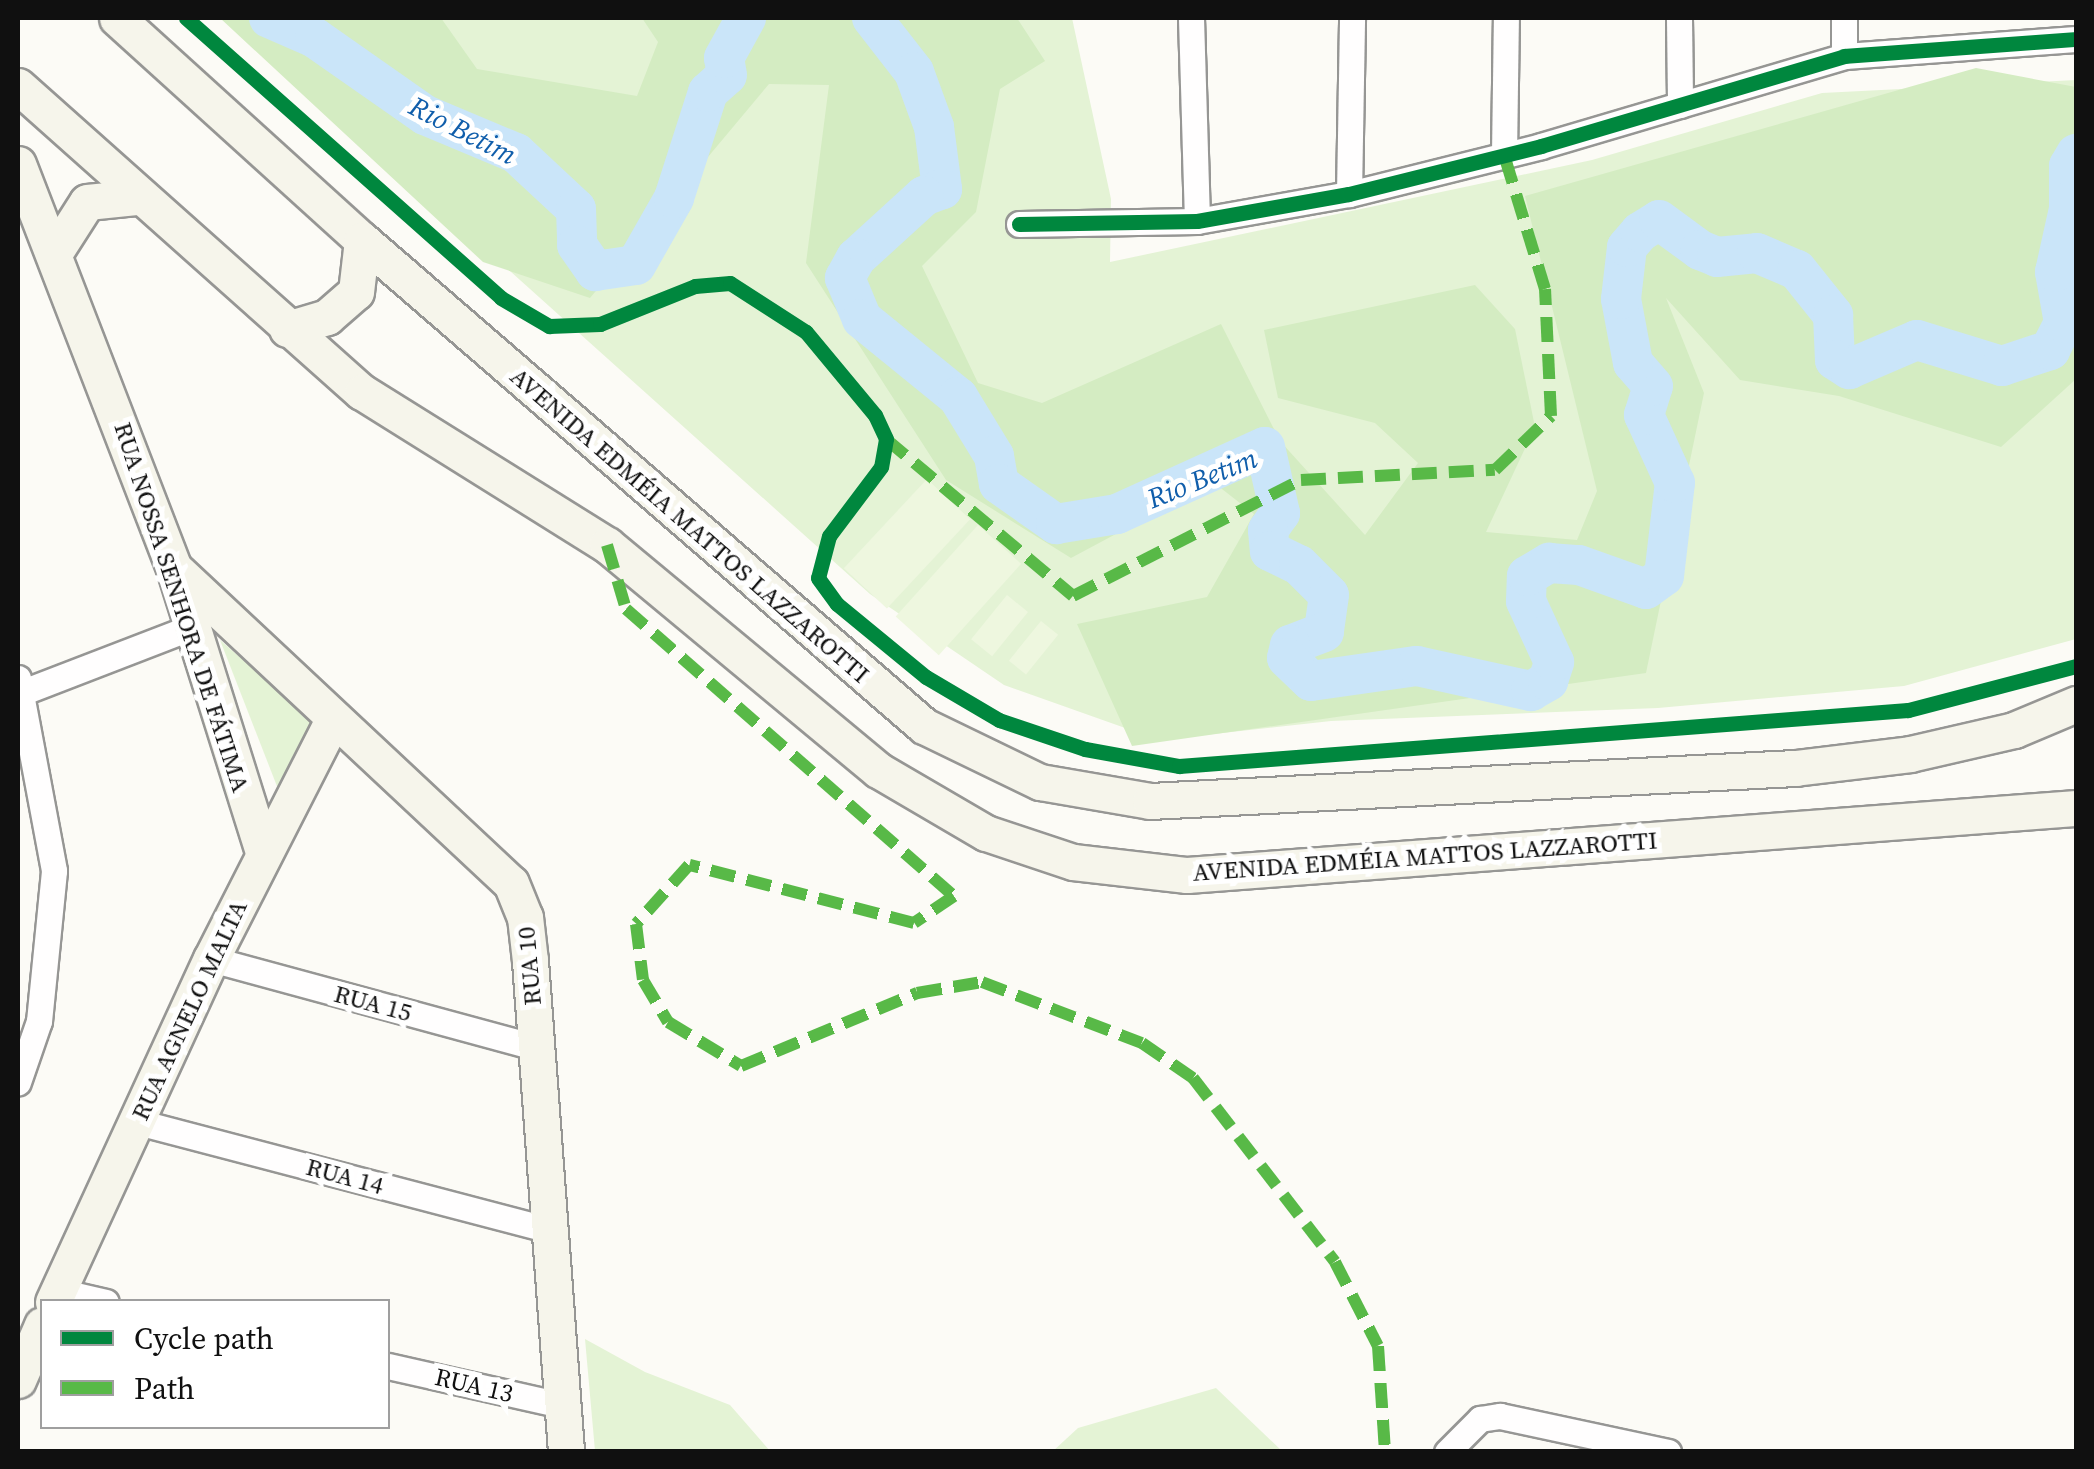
<!DOCTYPE html>
<html>
<head>
<meta charset="utf-8">
<style>
  body { margin:0 }
  #map { position:relative; width:2094px; height:1469px; overflow:hidden; background:#fcfbf6; font-family:"Source Serif 4",serif }
  div>[style] { position:absolute }
  .green>* { inset:0; background:#e4f3d5 }
  .forest>* { inset:0; background:#d4ecc2 }
  .pitch>* { inset:0; background:#eef7df; transform-origin:0 0 }
  .river>* { height:40px; margin:-20px; padding:0 20px; transform-origin:20px; border-radius:20px; background:#cae5f9 }
  .roads { filter:drop-shadow(2px 0 #969694) drop-shadow(-2px 0 #969694) drop-shadow(0 2px #969694) drop-shadow(0 -2px #969694) }
  .street>* { height:25px; margin:-12.5px; padding:0 12.5px; transform-origin:12.5px; border-radius:12.5px; background:#fffefe }
  .secondary>* { height:35px; margin:-17.5px; padding:0 17.5px; transform-origin:17.5px; border-radius:17.5px; background:#f6f5eb }
  .quiet>* { height:12px; margin-top:-6px; transform-origin:0; background:repeating-linear-gradient(90deg,#58b947 0 25px,transparent 0 37px) }
  .cycleway>* { height:15px; margin:-7.5px; padding:0 7.5px; transform-origin:7.5px; border-radius:7.5px; background:#00873e }
  span { translate:-50% -50%; white-space:nowrap; text-align:center; line-height:1.15; -webkit-text-stroke:10px #fff; paint-order:stroke }
  .street-label { font-size:25px; color:#101010 }
  .water-label { font-size:28px; color:#105eab; font-style:italic }
  .frame { position:absolute; inset:0; border:20px solid #101010; pointer-events:none }
  .legend { position:absolute; left:40px; top:1299px; width:350px; height:130px; box-sizing:border-box; background:#fff; border:2px solid #9f9f9f; margin:0; padding:12px 18px; list-style:none; font-size:30px; color:#101010 }
  .legend li { display:flex; align-items:center; gap:20px; height:50px }
  .legend b { width:50px; border:2px solid #9f9f9f }
</style>
</head>
<body>
<div id="map">
  <div class="green">
    <i style="clip-path:polygon(228px 18px,1072px 18px,1111px 199px,1110px 262px,1592px 160px,1822px 93px,2076px 80px,2076px 639px,1904px 686px,1658px 708px,1331px 721px,1159px 740px,1004px 685px,870px 594px)"></i>
    <i style="clip-path:polygon(220px 640px,319px 726px,280px 794px)"></i>
    <i style="clip-path:polygon(585px 1339px,645px 1372px,730px 1405px,770px 1451px,595px 1451px)"></i>
    <i style="clip-path:polygon(1216px 1388px,1282px 1451px,1052px 1452px,1078px 1428px)"></i>
  </div>
  <div class="forest">
    <i style="clip-path:polygon(220px 18px,441px 18px,477px 69px,637px 96px,658px 42px,642px 18px,1017px 18px,1045px 61px,1000px 89px,976px 212px,922px 266px,978px 383px,1042px 403px,1221px 324px,1280px 441px,1365px 535px,1418px 463px,1375px 423px,1278px 398px,1264px 330px,1475px 285px,1515px 329px,1535px 427px,1486px 532px,1577px 540px,1597px 491px,1525px 196px,1976px 68px,2076px 87px,2076px 379px,2001px 447px,1839px 396px,1740px 380px,1666px 298px,1704px 393px,1646px 673px,1132px 746px,1077px 624px,1207px 597px,1254px 514px,1213px 482px,1071px 558px,946px 480px,806px 263px,829px 85px,769px 84px,590px 298px,483px 262px)"></i>
  </div>
  <div class="pitch">
    <i style="left:927px;top:479px;width:59px;height:122px;rotate:43deg"></i>
    <i style="left:978px;top:525px;width:58px;height:123px;rotate:42deg"></i>
    <i style="left:1007px;top:595px;width:27px;height:57px;rotate:39deg"></i>
    <i style="left:1041px;top:621px;width:22px;height:51px;rotate:39deg"></i>
  </div>
  <div class="river">
    <i style="left:269px;top:18px;width:50px;rotate:23.5deg"></i>
    <i style="left:315px;top:38px;width:134px;rotate:35deg"></i>
    <i style="left:425px;top:115px;width:99px;rotate:22.7deg"></i>
    <i style="left:516px;top:153px;width:82px;rotate:43deg"></i>
    <i style="left:576px;top:209px;width:36px;rotate:88deg"></i>
    <i style="left:577px;top:245px;width:32px;rotate:55deg"></i>
    <i style="left:595px;top:271px;width:41px;rotate:-8.3deg"></i>
    <i style="left:636px;top:265px;width:77px;rotate:-60.4deg"></i>
    <i style="left:674px;top:198px;width:111px;rotate:-72.2deg"></i>
    <i style="left:708px;top:92px;width:25px;rotate:-42deg"></i>
    <i style="left:727px;top:75px;width:17px;rotate:-100deg"></i>
    <i style="left:724px;top:58px;width:46px;rotate:-61.2deg"></i>
    <i style="left:872px;top:18px;width:68px;rotate:52.1deg"></i>
    <i style="left:914px;top:72px;width:59px;rotate:70deg"></i>
    <i style="left:934px;top:127px;width:63px;rotate:82.6deg"></i>
    <i style="left:942px;top:189px;width:19px;rotate:159deg"></i>
    <i style="left:924px;top:196px;width:92px;rotate:137.6deg"></i>
    <i style="left:856px;top:258px;width:23px;rotate:119deg"></i>
    <i style="left:845px;top:278px;width:44px;rotate:67.5deg"></i>
    <i style="left:862px;top:319px;width:124px;rotate:39.1deg"></i>
    <i style="left:958px;top:397px;width:69px;rotate:58.6deg"></i>
    <i style="left:994px;top:456px;width:28px;rotate:80deg"></i>
    <i style="left:999px;top:484px;width:70px;rotate:35.1deg"></i>
    <i style="left:1056px;top:524px;width:62px;rotate:-9.3deg"></i>
    <i style="left:1117px;top:514px;width:162px;rotate:-24.4deg"></i>
    <i style="left:1265px;top:447px;width:68px;rotate:77.2deg"></i>
    <i style="left:1280px;top:513px;width:21px;rotate:125deg"></i>
    <i style="left:1268px;top:530px;width:21px;rotate:85deg"></i>
    <i style="left:1270px;top:551px;width:32px;rotate:26deg"></i>
    <i style="left:1299px;top:565px;width:42px;rotate:45deg"></i>
    <i style="left:1329px;top:595px;width:37px;rotate:98deg"></i>
    <i style="left:1324px;top:632px;width:36px;rotate:159deg"></i>
    <i style="left:1290px;top:645px;width:13px;rotate:103deg"></i>
    <i style="left:1287px;top:658px;width:33px;rotate:44deg"></i>
    <i style="left:1311px;top:681px;width:107px;rotate:-8.1deg"></i>
    <i style="left:1417px;top:666px;width:117px;rotate:12.4deg"></i>
    <i style="left:1531px;top:691px;width:20px;rotate:-30deg"></i>
    <i style="left:1548px;top:681px;width:20px;rotate:-72deg"></i>
    <i style="left:1554px;top:662px;width:67px;rotate:-114.7deg"></i>
    <i style="left:1526px;top:601px;width:25px;rotate:-88deg"></i>
    <i style="left:1527px;top:576px;width:26px;rotate:-31deg"></i>
    <i style="left:1549px;top:563px;width:30px;rotate:4deg"></i>
    <i style="left:1579px;top:565px;width:71px;rotate:19.7deg"></i>
    <i style="left:1646px;top:589px;width:22px;rotate:-36deg"></i>
    <i style="left:1664px;top:576px;width:94px;rotate:-83.3deg"></i>
    <i style="left:1675px;top:483px;width:75px;rotate:-114.5deg"></i>
    <i style="left:1644px;top:415px;width:30px;rotate:-73deg"></i>
    <i style="left:1653px;top:386px;width:30px;rotate:-131deg"></i>
    <i style="left:1633px;top:363px;width:65px;rotate:-100.6deg"></i>
    <i style="left:1621px;top:299px;width:52px;rotate:-83.4deg"></i>
    <i style="left:1627px;top:247px;width:20px;rotate:-49deg"></i>
    <i style="left:1640px;top:232px;width:22px;rotate:-32deg"></i>
    <i style="left:1659px;top:220px;width:51px;rotate:36.2deg"></i>
    <i style="left:1700px;top:250px;width:18px;rotate:22deg"></i>
    <i style="left:1717px;top:257px;width:40px;rotate:-5.7deg"></i>
    <i style="left:1757px;top:253px;width:43px;rotate:23deg"></i>
    <i style="left:1797px;top:270px;width:58px;rotate:51.3deg"></i>
    <i style="left:1833px;top:315px;width:45px;rotate:87.5deg"></i>
    <i style="left:1835px;top:360px;width:17px;rotate:33deg"></i>
    <i style="left:1849px;top:369px;width:74px;rotate:-23.1deg"></i>
    <i style="left:1917px;top:340px;width:89px;rotate:17deg"></i>
    <i style="left:2002px;top:366px;width:51px;rotate:-18.4deg"></i>
    <i style="left:2050px;top:350px;width:30px;rotate:-63deg"></i>
    <i style="left:2064px;top:323px;width:52px;rotate:-100deg"></i>
    <i style="left:2055px;top:272px;width:65px;rotate:-77.5deg"></i>
    <i style="left:2069px;top:209px;width:43px;rotate:-90deg"></i>
    <i style="left:2069px;top:166px;width:14px;rotate:-60deg"></i>
  </div>
  <div class="roads">
    <div class="street">
      <i style="left:1191px;top:18px;width:203px;rotate:88.3deg"></i>
      <i style="left:1679px;top:18px;width:87px;rotate:89.3deg"></i>
      <i style="left:1844px;top:56px;width:38px;rotate:-90deg"></i>
      <i style="left:1504px;top:155px;width:137px;rotate:-89.2deg"></i>
      <i style="left:1349px;top:194px;width:176px;rotate:-89deg"></i>
      <i style="left:1019px;top:224px;width:178px;rotate:-1deg"></i>
      <i style="left:1197px;top:221px;width:154px;rotate:-10.1deg"></i>
      <i style="left:1349px;top:194px;width:198px;rotate:-14deg"></i>
      <i style="left:1541px;top:146px;width:316px;rotate:-16.5deg"></i>
      <i style="left:1844px;top:56px;width:233px;rotate:-4.2deg"></i>
      <i style="left:18px;top:678px;width:196px;rotate:79.4deg"></i>
      <i style="left:54px;top:871px;width:151px;rotate:95.7deg"></i>
      <i style="left:39px;top:1021px;width:65px;rotate:109deg"></i>
      <i style="left:18px;top:694px;width:186px;rotate:-21.1deg"></i>
      <i style="left:211px;top:959px;width:336px;rotate:15.2deg"></i>
      <i style="left:138px;top:1122px;width:427px;rotate:14.7deg"></i>
      <i style="left:58px;top:1291px;width:49px;rotate:12.9deg"></i>
      <i style="left:388px;top:1366px;width:177px;rotate:12.7deg"></i>
      <i style="left:1447px;top:1452px;width:47px;rotate:-45deg"></i>
      <i style="left:1480px;top:1419px;width:20px;rotate:-9deg"></i>
      <i style="left:1500px;top:1416px;width:172px;rotate:12.1deg"></i>
    </div>
    <div class="secondary">
      <i style="left:117px;top:18px;width:331px;rotate:42.2deg"></i>
      <i style="left:362px;top:240px;width:743px;rotate:40.85deg"></i>
      <i style="left:924px;top:726px;width:129px;rotate:25.8deg"></i>
      <i style="left:1040px;top:782px;width:112px;rotate:9.8deg"></i>
      <i style="left:1150px;top:801px;width:646px;rotate:-2.93deg"></i>
      <i style="left:1795px;top:768px;width:116px;rotate:-6.9deg"></i>
      <i style="left:1910px;top:754px;width:107px;rotate:-13deg"></i>
      <i style="left:2014px;top:730px;width:67px;rotate:-22.8deg"></i>
      <i style="left:18px;top:86px;width:460px;rotate:41.7deg"></i>
      <i style="left:362px;top:392px;width:289px;rotate:32deg"></i>
      <i style="left:607px;top:545px;width:352px;rotate:39.7deg"></i>
      <i style="left:878px;top:770px;width:125px;rotate:30.3deg"></i>
      <i style="left:986px;top:833px;width:92px;rotate:18.4deg"></i>
      <i style="left:1073px;top:862px;width:115px;rotate:6.5deg"></i>
      <i style="left:1187px;top:875px;width:892px;rotate:-4.31deg"></i>
      <i style="left:18px;top:164px;width:433px;rotate:68.9deg"></i>
      <i style="left:174px;top:568px;width:298px;rotate:72.6deg"></i>
      <i style="left:55px;top:252px;width:59px;rotate:-57.4deg"></i>
      <i style="left:87px;top:202px;width:49px;rotate:-5.8deg"></i>
      <i style="left:287px;top:329px;width:42px;rotate:-16.7deg"></i>
      <i style="left:327px;top:317px;width:38px;rotate:-41deg"></i>
      <i style="left:356px;top:292px;width:52px;rotate:-83.4deg"></i>
      <i style="left:174px;top:568px;width:461px;rotate:43.1deg"></i>
      <i style="left:511px;top:883px;width:37px;rotate:68deg"></i>
      <i style="left:525px;top:917px;width:44px;rotate:83.5deg"></i>
      <i style="left:530px;top:961px;width:492px;rotate:85.8deg"></i>
      <i style="left:53px;top:1302px;width:378px;rotate:-65.3deg"></i>
      <i style="left:211px;top:959px;width:266px;rotate:-63deg"></i>
      <i style="left:18px;top:1380px;width:60px;rotate:-66.4deg"></i>
    </div>
  </div>
  <div class="quiet">
    <i style="left:886px;top:439px;width:244px;rotate:40deg"></i>
    <i style="left:1073px;top:596px;width:256px;rotate:-27deg"></i>
    <i style="left:1301px;top:480px;width:194px;rotate:-3deg"></i>
    <i style="left:1495px;top:470px;width:78px;rotate:-44deg"></i>
    <i style="left:1551px;top:416px;width:127px;rotate:-92.7deg"></i>
    <i style="left:1545px;top:289px;width:140px;rotate:-107deg"></i>
    <i style="left:607px;top:545px;width:67px;rotate:73.5deg"></i>
    <i style="left:626px;top:609px;width:436px;rotate:41.2deg"></i>
    <i style="left:954px;top:896px;width:48px;rotate:146deg"></i>
    <i style="left:914px;top:923px;width:232px;rotate:-165.5deg"></i>
    <i style="left:689px;top:865px;width:79px;rotate:131.9deg"></i>
    <i style="left:636px;top:924px;width:56px;rotate:82.9deg"></i>
    <i style="left:643px;top:980px;width:49px;rotate:59.2deg"></i>
    <i style="left:668px;top:1022px;width:85px;rotate:31.1deg"></i>
    <i style="left:741px;top:1066px;width:191px;rotate:-22.5deg"></i>
    <i style="left:917px;top:993px;width:66px;rotate:-9.6deg"></i>
    <i style="left:982px;top:982px;width:171px;rotate:20.9deg"></i>
    <i style="left:1142px;top:1043px;width:62px;rotate:34.5deg"></i>
    <i style="left:1193px;top:1078px;width:232px;rotate:52.3deg"></i>
    <i style="left:1335px;top:1262px;width:94px;rotate:62.9deg"></i>
    <i style="left:1378px;top:1346px;width:106px;rotate:86.2deg"></i>
  </div>
  <div class="cycleway">
    <i style="left:186px;top:18px;width:421px;rotate:41.6deg"></i>
    <i style="left:501px;top:298px;width:56px;rotate:30.3deg"></i>
    <i style="left:549px;top:326px;width:51px;rotate:-2.2deg"></i>
    <i style="left:600px;top:324px;width:102px;rotate:-21.8deg"></i>
    <i style="left:695px;top:286px;width:35px;rotate:-5deg"></i>
    <i style="left:730px;top:283px;width:90px;rotate:32.8deg"></i>
    <i style="left:806px;top:332px;width:108px;rotate:50.3deg"></i>
    <i style="left:875px;top:415px;width:26px;rotate:65deg"></i>
    <i style="left:886px;top:439px;width:28px;rotate:100deg"></i>
    <i style="left:881px;top:467px;width:86px;rotate:127deg"></i>
    <i style="left:829px;top:536px;width:43px;rotate:104.7deg"></i>
    <i style="left:818px;top:578px;width:32px;rotate:54deg"></i>
    <i style="left:837px;top:604px;width:115px;rotate:39.4deg"></i>
    <i style="left:926px;top:677px;width:85px;rotate:30.5deg"></i>
    <i style="left:999px;top:720px;width:91px;rotate:18.6deg"></i>
    <i style="left:1085px;top:749px;width:96px;rotate:10.3deg"></i>
    <i style="left:1179px;top:766px;width:731px;rotate:-4.39deg"></i>
    <i style="left:1908px;top:710px;width:174px;rotate:-14.7deg"></i>
    <i style="left:1019px;top:224px;width:178px;rotate:-1deg"></i>
    <i style="left:1197px;top:221px;width:154px;rotate:-10.1deg"></i>
    <i style="left:1349px;top:194px;width:198px;rotate:-14deg"></i>
    <i style="left:1541px;top:146px;width:316px;rotate:-16.5deg"></i>
    <i style="left:1844px;top:56px;width:233px;rotate:-4.2deg"></i>
  </div>
  <div class="street-label">
    <span style="left:690px;top:525px;rotate:41deg">AVENIDA EDMÉIA MATTOS LAZZAROTTI</span>
    <span style="left:182px;top:607px;rotate:72deg">RUA NOSSA SENHORA DE FÁTIMA</span>
    <span style="left:1425px;top:856px;rotate:-4deg">AVENIDA EDMÉIA MATTOS LAZZAROTTI</span>
    <span style="left:529px;top:966px;rotate:-95deg">RUA 10</span>
    <span style="left:373px;top:1003px;rotate:15deg">RUA 15</span>
    <span style="left:189px;top:1010px;rotate:-65deg">RUA AGNELO MALTA</span>
    <span style="left:345px;top:1176px;rotate:15deg">RUA 14</span>
    <span style="left:474px;top:1385px;rotate:13deg">RUA 13</span>
  </div>
  <div class="water-label">
    <span style="left:463px;top:130px;rotate:27deg">Rio Betim</span>
    <span style="left:1202px;top:478px;rotate:-22deg">Rio Betim</span>
  </div>
  <div class="frame"></div>
  <ul class="legend">
  <li><b style="height:12px;background:#00873e"></b>Cycle path</li>
  <li><b style="height:12px;background:#58b947"></b>Path</li>
  </ul>
</div>
</body>
</html>
